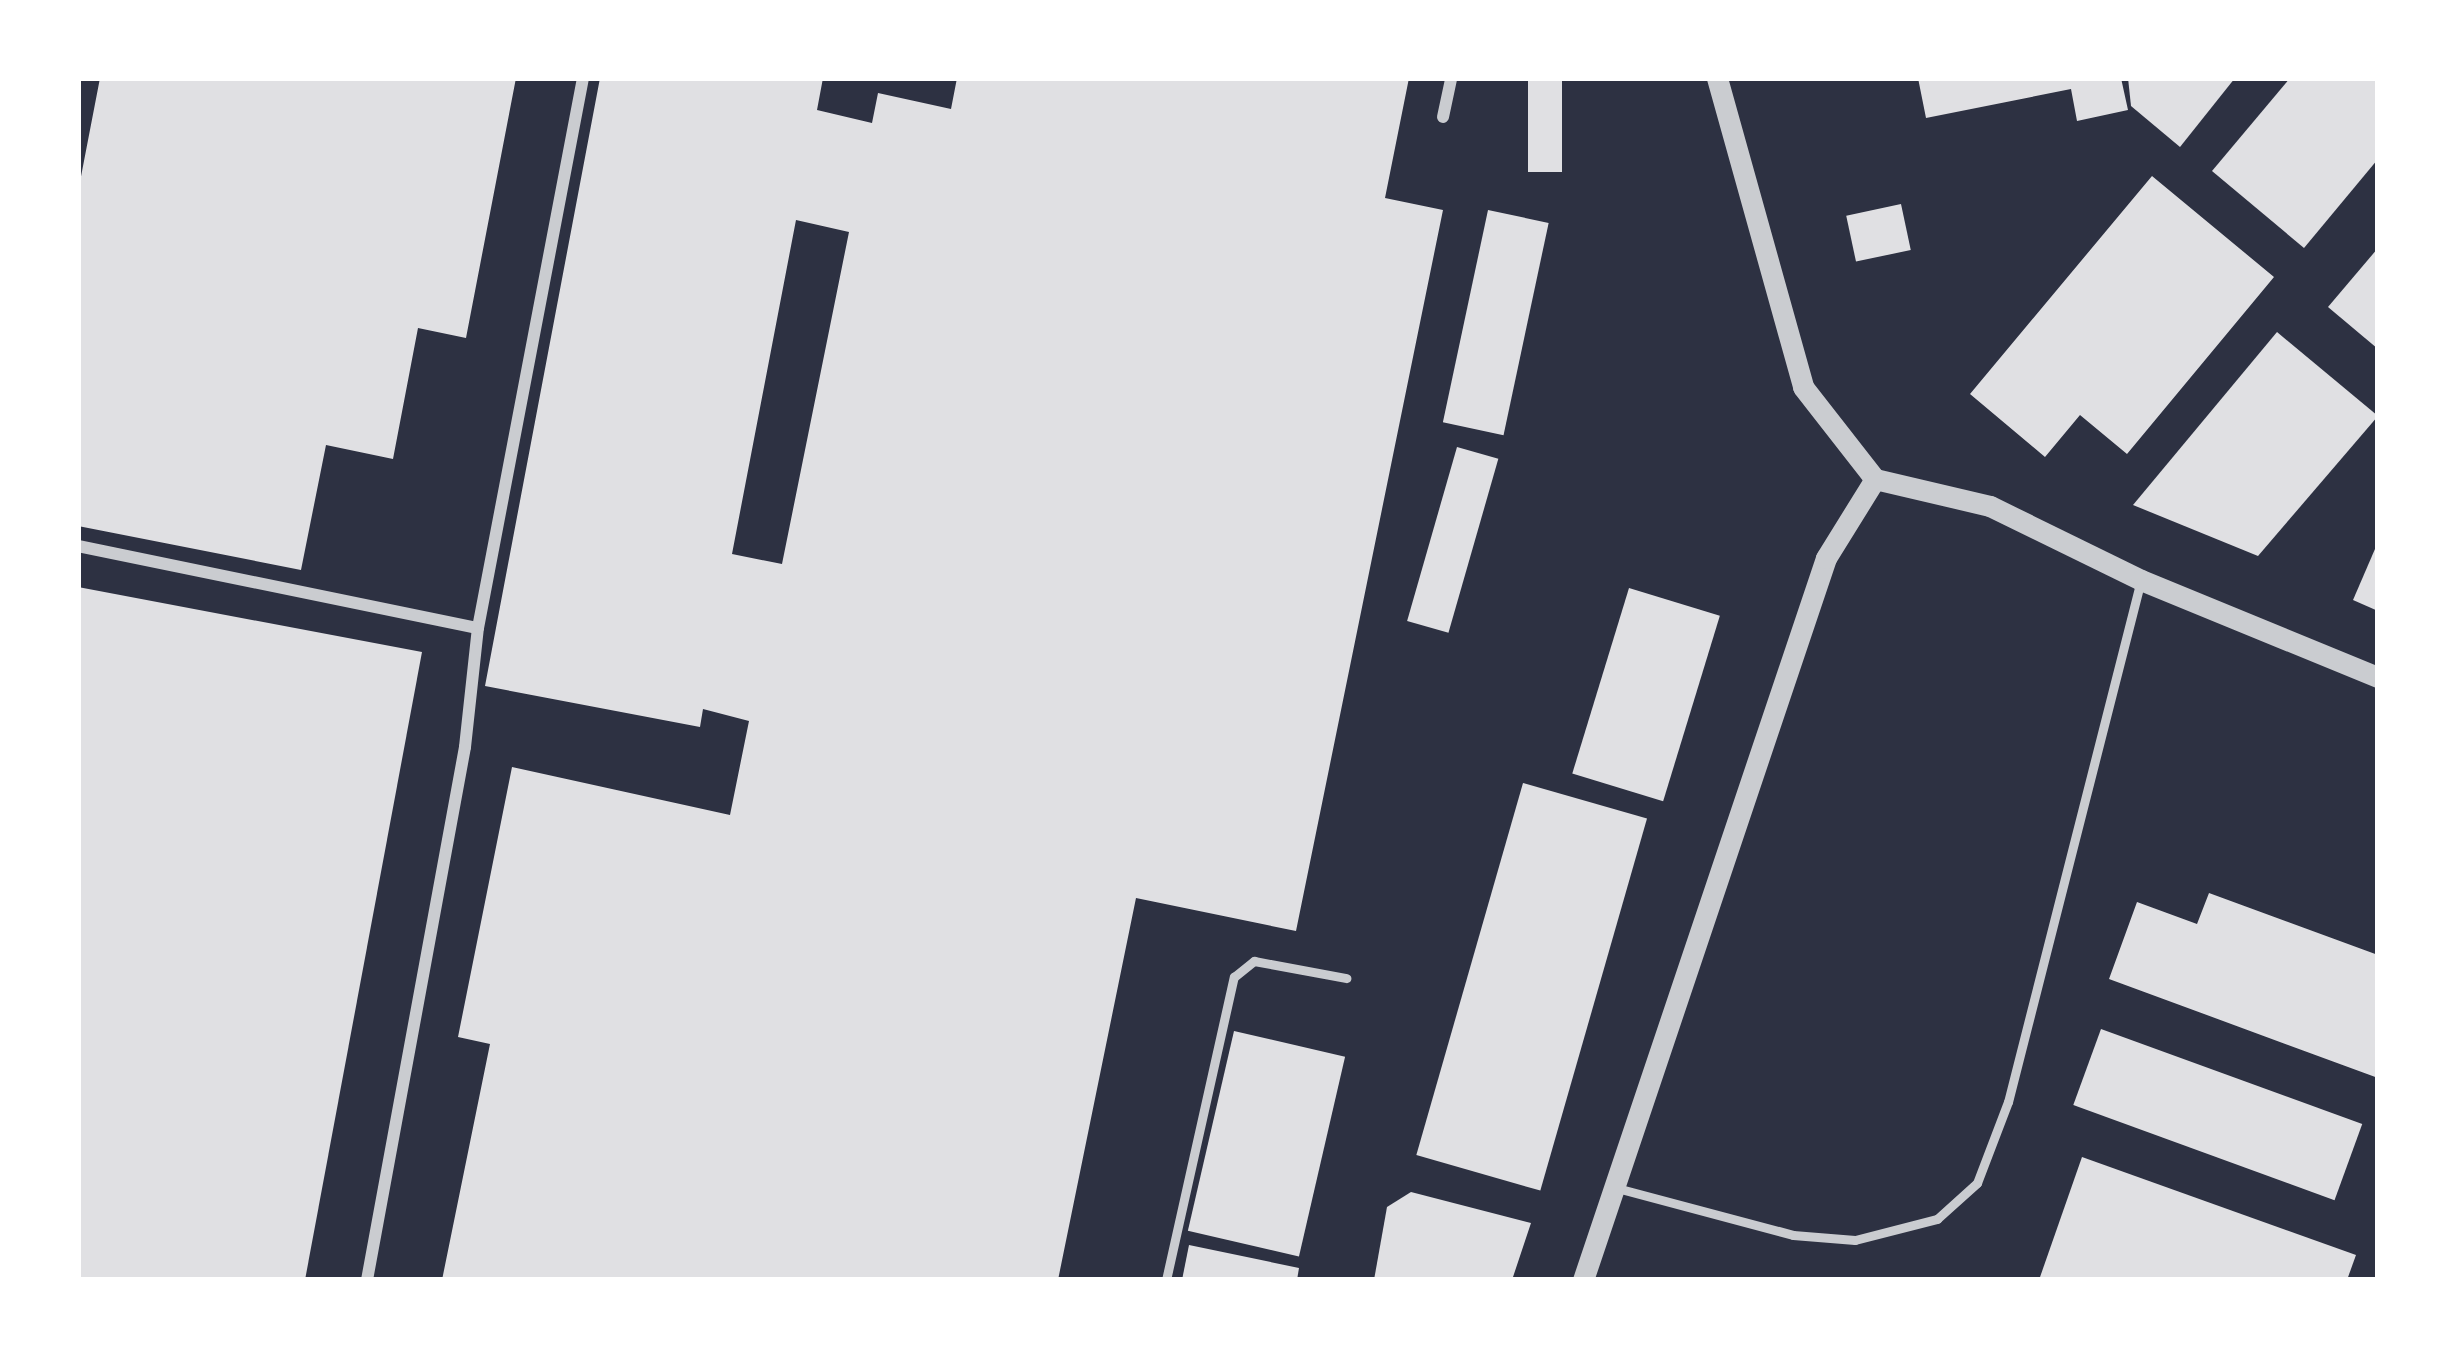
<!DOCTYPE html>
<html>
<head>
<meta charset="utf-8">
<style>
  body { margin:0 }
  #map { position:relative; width:2456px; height:1358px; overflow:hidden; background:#2d3142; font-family:Jost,sans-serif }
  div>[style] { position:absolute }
  .building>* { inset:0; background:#e0e0e3; transform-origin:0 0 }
  .service>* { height:9px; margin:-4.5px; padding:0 4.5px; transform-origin:4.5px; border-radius:4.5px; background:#caccd0 }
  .minor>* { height:12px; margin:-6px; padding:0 6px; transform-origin:6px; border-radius:6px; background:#caccd0 }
  .tertiary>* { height:21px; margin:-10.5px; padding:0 10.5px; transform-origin:10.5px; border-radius:10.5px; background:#caccd0 }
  span { translate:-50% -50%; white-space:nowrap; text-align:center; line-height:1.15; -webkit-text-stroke:12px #fff; paint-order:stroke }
  .frame { position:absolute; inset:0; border:81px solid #fff; pointer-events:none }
</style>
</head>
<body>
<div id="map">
  <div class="building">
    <i style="clip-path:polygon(100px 78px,516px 78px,466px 338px,418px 328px,393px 459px,326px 445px,301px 570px,78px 526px,78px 192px)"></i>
    <i style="clip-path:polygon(evenodd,600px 78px,823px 78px,817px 110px,872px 123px,878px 93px,951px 109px,957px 78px,1409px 78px,1385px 198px,1443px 210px,1296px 931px,1136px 898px,1058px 1280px,442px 1280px,490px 1044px,458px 1037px,512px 767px,730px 815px,749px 721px,703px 709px,700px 727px,485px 686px,600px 78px,796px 220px,849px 232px,782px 564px,732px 554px,796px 220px)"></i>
    <i style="left:1528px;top:78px;width:34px;height:94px"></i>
    <i style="clip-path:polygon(1918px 78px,2121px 78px,2128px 110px,2077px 121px,2071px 89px,1926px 118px)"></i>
    <i style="clip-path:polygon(2128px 78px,2235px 78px,2180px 147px,2131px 106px)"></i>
    <i style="clip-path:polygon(2290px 78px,2378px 78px,2378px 159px,2304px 248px,2212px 171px)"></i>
    <i style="clip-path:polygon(2152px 176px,2274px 277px,2127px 454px,2080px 415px,2045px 457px,1970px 394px)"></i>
    <i style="left:1901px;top:204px;width:47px;height:56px;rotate:78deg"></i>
    <i style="left:1488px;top:210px;width:62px;height:217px;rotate:12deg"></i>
    <i style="clip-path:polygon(2378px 248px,2378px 349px,2328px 307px)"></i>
    <i style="clip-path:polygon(2277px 332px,2378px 416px,2258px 556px,2133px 505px)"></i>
    <i style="left:1457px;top:447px;width:43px;height:181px;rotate:16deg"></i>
    <i style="clip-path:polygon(2378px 542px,2378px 611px,2353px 600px)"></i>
    <i style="clip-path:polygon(78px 587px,422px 652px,305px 1280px,78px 1280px)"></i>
    <i style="left:1629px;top:588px;width:95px;height:194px;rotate:17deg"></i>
    <i style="left:1523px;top:783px;width:129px;height:387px;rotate:16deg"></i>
    <i style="clip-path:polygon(2209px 893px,2378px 955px,2378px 1078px,2109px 979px,2137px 902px,2197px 924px)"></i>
    <i style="left:2101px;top:1029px;width:278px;height:81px;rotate:20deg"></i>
    <i style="left:1234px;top:1031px;width:114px;height:205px;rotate:13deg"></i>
    <i style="clip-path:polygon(2082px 1157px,2356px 1255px,2347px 1280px,2039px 1280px)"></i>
    <i style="clip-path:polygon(1411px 1192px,1531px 1223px,1512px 1280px,1374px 1280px,1387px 1207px)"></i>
    <i style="clip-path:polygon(1189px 1245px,1299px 1268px,1297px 1280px,1182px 1280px)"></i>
  </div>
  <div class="service">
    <i style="left:1613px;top:1187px;width:186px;rotate:14.9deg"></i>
    <i style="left:1793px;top:1235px;width:62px;rotate:4.6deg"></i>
    <i style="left:1855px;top:1240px;width:85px;rotate:-14.4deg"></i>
    <i style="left:1937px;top:1219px;width:54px;rotate:-42deg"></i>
    <i style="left:1977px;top:1183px;width:87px;rotate:-69.1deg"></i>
    <i style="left:2008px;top:1102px;width:539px;rotate:-75.71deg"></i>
    <i style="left:1166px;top:1280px;width:311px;rotate:-77.4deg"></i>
    <i style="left:1234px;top:977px;width:26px;rotate:-39deg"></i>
    <i style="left:1254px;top:961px;width:94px;rotate:10.5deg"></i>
  </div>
  <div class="minor">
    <i style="left:1443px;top:117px;width:40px;rotate:-78deg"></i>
    <i style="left:78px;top:546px;width:408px;rotate:11.6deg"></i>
    <i style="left:367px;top:1280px;width:542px;rotate:-79.58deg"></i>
    <i style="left:465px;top:747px;width:120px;rotate:-83.8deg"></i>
    <i style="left:478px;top:628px;width:560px;rotate:-79.19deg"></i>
  </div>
  <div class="tertiary">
    <i style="left:1717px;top:78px;width:321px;rotate:74.4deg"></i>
    <i style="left:1803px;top:387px;width:117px;rotate:52deg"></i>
    <i style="left:1875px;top:479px;width:118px;rotate:13.2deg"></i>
    <i style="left:1990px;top:506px;width:168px;rotate:26.1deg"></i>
    <i style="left:2141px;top:580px;width:256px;rotate:22.3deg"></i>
    <i style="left:1583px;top:1280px;width:762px;rotate:-71.4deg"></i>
    <i style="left:1826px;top:558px;width:93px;rotate:-58.2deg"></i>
  </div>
  <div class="frame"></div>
</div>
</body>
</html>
